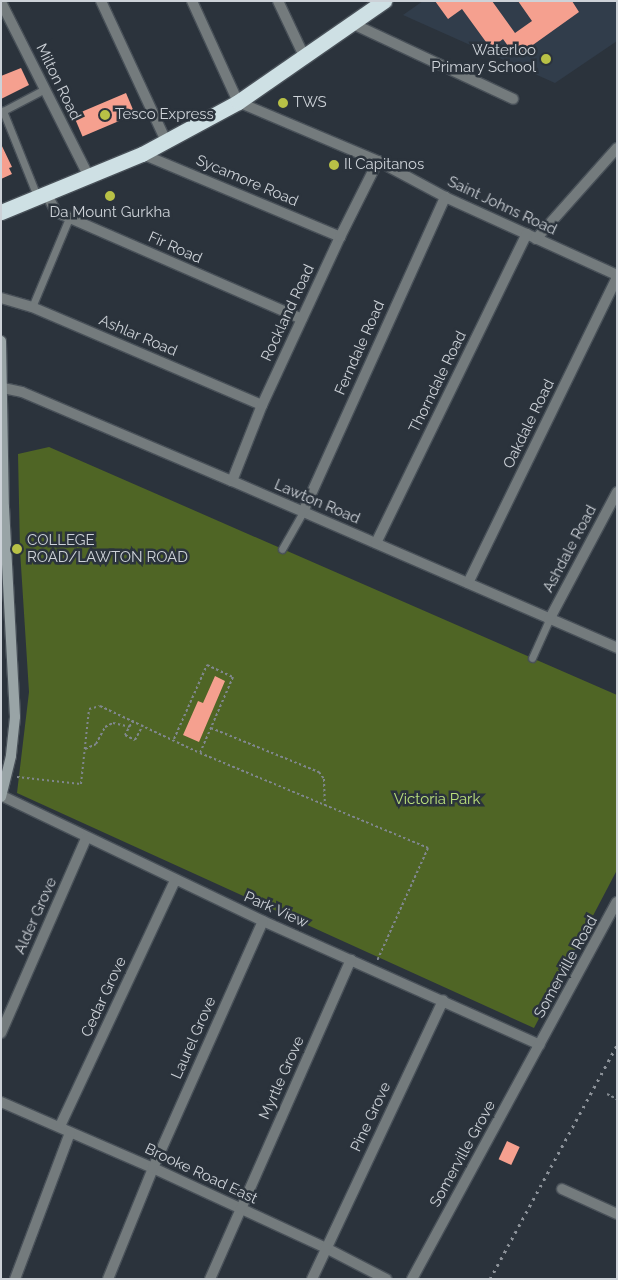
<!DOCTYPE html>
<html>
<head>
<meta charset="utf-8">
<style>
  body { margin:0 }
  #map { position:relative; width:618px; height:1280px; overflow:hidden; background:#2b333c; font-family:Raleway,sans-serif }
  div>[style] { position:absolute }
  .built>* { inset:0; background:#313d4b }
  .green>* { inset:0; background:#4f6525 }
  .building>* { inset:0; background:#f5a08f; transform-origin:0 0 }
  .path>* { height:2px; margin-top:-1px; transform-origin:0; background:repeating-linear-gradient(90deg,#80878e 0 2.5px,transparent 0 5px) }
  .roads { filter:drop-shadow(1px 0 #485058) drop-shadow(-1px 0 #485058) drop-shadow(0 1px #485058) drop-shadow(0 -1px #485058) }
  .lane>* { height:7px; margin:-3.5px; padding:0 3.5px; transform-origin:3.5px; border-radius:3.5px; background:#747b7d }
  .street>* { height:10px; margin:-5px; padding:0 5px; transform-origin:5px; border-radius:5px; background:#747b7d }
  .secondary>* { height:10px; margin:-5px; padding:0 5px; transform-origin:5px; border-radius:5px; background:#99a4a6 }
  .highway>* { height:15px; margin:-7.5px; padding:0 7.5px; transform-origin:7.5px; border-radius:7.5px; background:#cee0e4 }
  .rail>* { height:3px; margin-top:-1.5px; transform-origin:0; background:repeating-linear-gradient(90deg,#8c9299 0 2.5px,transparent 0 7.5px) }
  .dots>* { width:14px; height:14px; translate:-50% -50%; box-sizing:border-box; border:2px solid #2b333c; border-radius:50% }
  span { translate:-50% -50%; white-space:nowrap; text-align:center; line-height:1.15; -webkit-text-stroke:5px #2b333c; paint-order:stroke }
  .poi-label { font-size:15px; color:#cdd2d8 }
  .right { translate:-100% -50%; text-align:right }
  .left { translate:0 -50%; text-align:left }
  .street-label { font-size:15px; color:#cdd2d8 }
  .park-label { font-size:15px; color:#bae07c }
  .frame { position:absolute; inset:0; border:2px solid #cdd2d8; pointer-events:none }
</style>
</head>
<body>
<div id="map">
  <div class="built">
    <i style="clip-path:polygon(423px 1px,617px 1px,617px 41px,555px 83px,403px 15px)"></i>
  </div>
  <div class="green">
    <i style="clip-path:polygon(49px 447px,617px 695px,617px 870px,534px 1028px,17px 793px,29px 692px,20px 550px,18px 454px)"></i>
  </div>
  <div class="building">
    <i style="clip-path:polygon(435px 1px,492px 1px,515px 33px,532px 21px,518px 1px,572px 1px,579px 12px,516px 57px,503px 39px,494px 46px,486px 42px,462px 9px,448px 19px)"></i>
    <i style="clip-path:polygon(21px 68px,29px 85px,1px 99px,1px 76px)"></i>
    <i style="left:126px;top:93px;width:23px;height:57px;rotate:67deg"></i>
    <i style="clip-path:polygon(1px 144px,12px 167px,9px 168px,12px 174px,1px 179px)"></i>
    <i style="clip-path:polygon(215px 676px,225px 681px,199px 742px,183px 735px,198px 701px,203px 703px)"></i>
    <i style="left:507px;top:1141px;width:14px;height:20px;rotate:25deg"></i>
  </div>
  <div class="path">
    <i style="left:133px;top:720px;width:17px;rotate:118deg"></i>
    <i style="left:125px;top:735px;width:11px;rotate:27deg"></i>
    <i style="left:135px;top:740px;width:17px;rotate:-62deg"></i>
    <i style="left:211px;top:728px;width:117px;rotate:22.2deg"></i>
    <i style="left:319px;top:772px;width:9px;rotate:54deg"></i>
    <i style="left:324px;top:779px;width:26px;rotate:88deg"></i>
    <i style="left:174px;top:739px;width:81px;rotate:-66deg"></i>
    <i style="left:207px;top:665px;width:29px;rotate:25deg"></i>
    <i style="left:233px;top:677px;width:83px;rotate:113.5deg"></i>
    <i style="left:85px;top:749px;width:12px;rotate:-24deg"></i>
    <i style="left:96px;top:744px;width:19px;rotate:-62deg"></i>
    <i style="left:105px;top:727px;width:9px;rotate:-27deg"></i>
    <i style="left:113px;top:723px;width:17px;rotate:13deg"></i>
    <i style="left:17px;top:777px;width:64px;rotate:6.2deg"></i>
    <i style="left:81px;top:784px;width:75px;rotate:-83.9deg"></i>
    <i style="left:89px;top:709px;width:11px;rotate:-15deg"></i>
    <i style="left:100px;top:706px;width:110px;rotate:25.2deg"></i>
    <i style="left:200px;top:753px;width:247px;rotate:22.6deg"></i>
    <i style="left:428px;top:848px;width:124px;rotate:114.3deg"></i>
    <i style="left:607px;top:1094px;width:11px;rotate:27deg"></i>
  </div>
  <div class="roads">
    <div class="lane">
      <i style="left:37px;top:196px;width:92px;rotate:-111.8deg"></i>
      <i style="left:3px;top:111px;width:47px;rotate:-27.6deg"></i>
      <i style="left:32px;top:307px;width:96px;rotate:-67.4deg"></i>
      <i style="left:282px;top:549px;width:43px;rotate:-60.4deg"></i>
      <i style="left:532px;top:658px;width:42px;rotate:-65.9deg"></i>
    </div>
    <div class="street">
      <i style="left:101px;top:1px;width:154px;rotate:65.1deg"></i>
      <i style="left:192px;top:1px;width:111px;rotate:65.5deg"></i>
      <i style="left:238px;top:102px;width:152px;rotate:22.9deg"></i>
      <i style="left:378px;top:161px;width:76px;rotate:28.2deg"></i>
      <i style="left:445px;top:197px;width:189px;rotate:24.4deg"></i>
      <i style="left:278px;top:1px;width:61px;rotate:64.7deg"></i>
      <i style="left:1px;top:2px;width:194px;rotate:63.3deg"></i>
      <i style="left:351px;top:23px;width:179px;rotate:25.1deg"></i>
      <i style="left:142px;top:154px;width:215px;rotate:22.7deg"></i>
      <i style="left:46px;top:193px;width:21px;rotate:62deg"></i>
      <i style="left:56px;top:212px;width:268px;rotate:23.5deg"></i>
      <i style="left:536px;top:239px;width:122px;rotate:-48.3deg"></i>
      <i style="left:1px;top:298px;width:32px;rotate:16deg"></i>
      <i style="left:32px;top:307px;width:250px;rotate:23.1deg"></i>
      <i style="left:3px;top:388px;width:19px;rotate:12deg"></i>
      <i style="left:22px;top:392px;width:228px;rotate:23deg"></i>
      <i style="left:232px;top:481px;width:420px;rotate:23.4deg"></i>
      <i style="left:232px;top:481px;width:82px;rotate:-68.5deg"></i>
      <i style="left:262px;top:405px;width:185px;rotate:-65.1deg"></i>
      <i style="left:340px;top:237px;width:85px;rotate:-63.4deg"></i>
      <i style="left:303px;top:512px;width:346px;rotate:-65.7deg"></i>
      <i style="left:376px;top:543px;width:344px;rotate:-64deg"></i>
      <i style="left:468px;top:583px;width:339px;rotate:-64deg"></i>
      <i style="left:549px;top:620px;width:145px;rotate:-62deg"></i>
      <i style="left:2px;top:796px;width:289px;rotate:25.6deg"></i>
      <i style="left:263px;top:921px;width:303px;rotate:24.1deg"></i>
      <i style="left:1px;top:1033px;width:213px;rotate:-66.4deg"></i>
      <i style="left:1px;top:1102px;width:166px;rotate:23.5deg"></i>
      <i style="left:153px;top:1168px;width:191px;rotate:24.8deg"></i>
      <i style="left:326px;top:1248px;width:68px;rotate:27.3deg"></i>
      <i style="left:60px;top:1126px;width:272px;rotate:-64.9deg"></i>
      <i style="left:562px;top:1189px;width:60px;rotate:24.4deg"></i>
      <i style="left:15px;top:1279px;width:156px;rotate:-69.4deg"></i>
      <i style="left:108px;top:1279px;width:120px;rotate:-67.9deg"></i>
      <i style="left:153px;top:1168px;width:270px;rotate:-66deg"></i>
      <i style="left:210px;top:1279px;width:349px;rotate:-66.2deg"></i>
      <i style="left:312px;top:1279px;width:308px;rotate:-64.8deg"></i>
      <i style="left:412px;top:1279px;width:429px;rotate:-61.5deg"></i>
    </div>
    <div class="secondary">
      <i style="left:1px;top:341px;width:166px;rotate:89deg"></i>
      <i style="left:4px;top:507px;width:210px;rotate:87deg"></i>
      <i style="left:15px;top:717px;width:39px;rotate:96deg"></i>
      <i style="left:11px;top:756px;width:42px;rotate:103.7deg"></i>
    </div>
    <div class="highway">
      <i style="left:1px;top:212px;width:152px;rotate:-22.4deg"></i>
      <i style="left:142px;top:154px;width:109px;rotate:-28.4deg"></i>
      <i style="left:238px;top:102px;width:178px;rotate:-34.7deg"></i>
    </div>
  </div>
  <div class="rail">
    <i style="left:490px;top:1279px;width:266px;rotate:-61.5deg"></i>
  </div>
  <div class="dots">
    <i style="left:546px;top:59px;background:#b8c146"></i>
    <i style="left:283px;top:103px;background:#b8c146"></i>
    <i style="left:105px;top:115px;background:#b8c146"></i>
    <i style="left:334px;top:165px;background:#b8c146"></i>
    <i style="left:110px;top:196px;background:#b8c146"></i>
    <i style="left:17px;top:549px;background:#b8c146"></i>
  </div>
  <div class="poi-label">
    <span class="right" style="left:536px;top:59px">Waterloo<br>Primary School</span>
    <span class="left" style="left:293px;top:103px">TWS</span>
    <span class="left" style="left:115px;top:115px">Tesco Express</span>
    <span class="left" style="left:344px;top:165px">Il Capitanos</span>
    <span style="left:110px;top:213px">Da Mount Gurkha</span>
    <span class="left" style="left:27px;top:549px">COLLEGE<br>ROAD/LAWTON ROAD</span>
  </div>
  <div class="street-label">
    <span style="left:58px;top:82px;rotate:64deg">Milton Road</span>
    <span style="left:247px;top:181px;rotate:23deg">Sycamore Road</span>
    <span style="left:502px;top:206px;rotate:25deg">Saint Johns Road</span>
    <span style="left:175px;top:248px;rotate:24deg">Fir Road</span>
    <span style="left:288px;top:313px;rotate:-65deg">Rockland Road</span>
    <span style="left:138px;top:336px;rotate:23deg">Ashlar Road</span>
    <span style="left:360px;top:348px;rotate:-66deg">Ferndale Road</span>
    <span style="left:438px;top:382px;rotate:-64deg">Thorndale Road</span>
    <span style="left:529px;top:424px;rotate:-64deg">Oakdale Road</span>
    <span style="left:317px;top:502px;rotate:23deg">Lawton Road</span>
    <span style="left:570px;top:549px;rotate:-62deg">Ashdale Road</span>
    <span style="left:276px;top:910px;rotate:24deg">Park View</span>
    <span style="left:36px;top:916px;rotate:-66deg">Alder Grove</span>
    <span style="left:566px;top:967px;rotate:-61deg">Somerville Road</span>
    <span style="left:104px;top:997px;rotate:-65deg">Cedar Grove</span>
    <span style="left:194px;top:1038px;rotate:-66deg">Laurel Grove</span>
    <span style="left:282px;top:1078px;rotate:-66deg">Myrtle Grove</span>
    <span style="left:371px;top:1117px;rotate:-65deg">Pine Grove</span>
    <span style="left:463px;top:1154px;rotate:-61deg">Somerville Grove</span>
    <span style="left:201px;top:1174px;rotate:25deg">Brooke Road East</span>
  </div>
  <div class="park-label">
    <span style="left:437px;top:800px">Victoria Park</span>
  </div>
  <div class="frame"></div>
</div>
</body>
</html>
